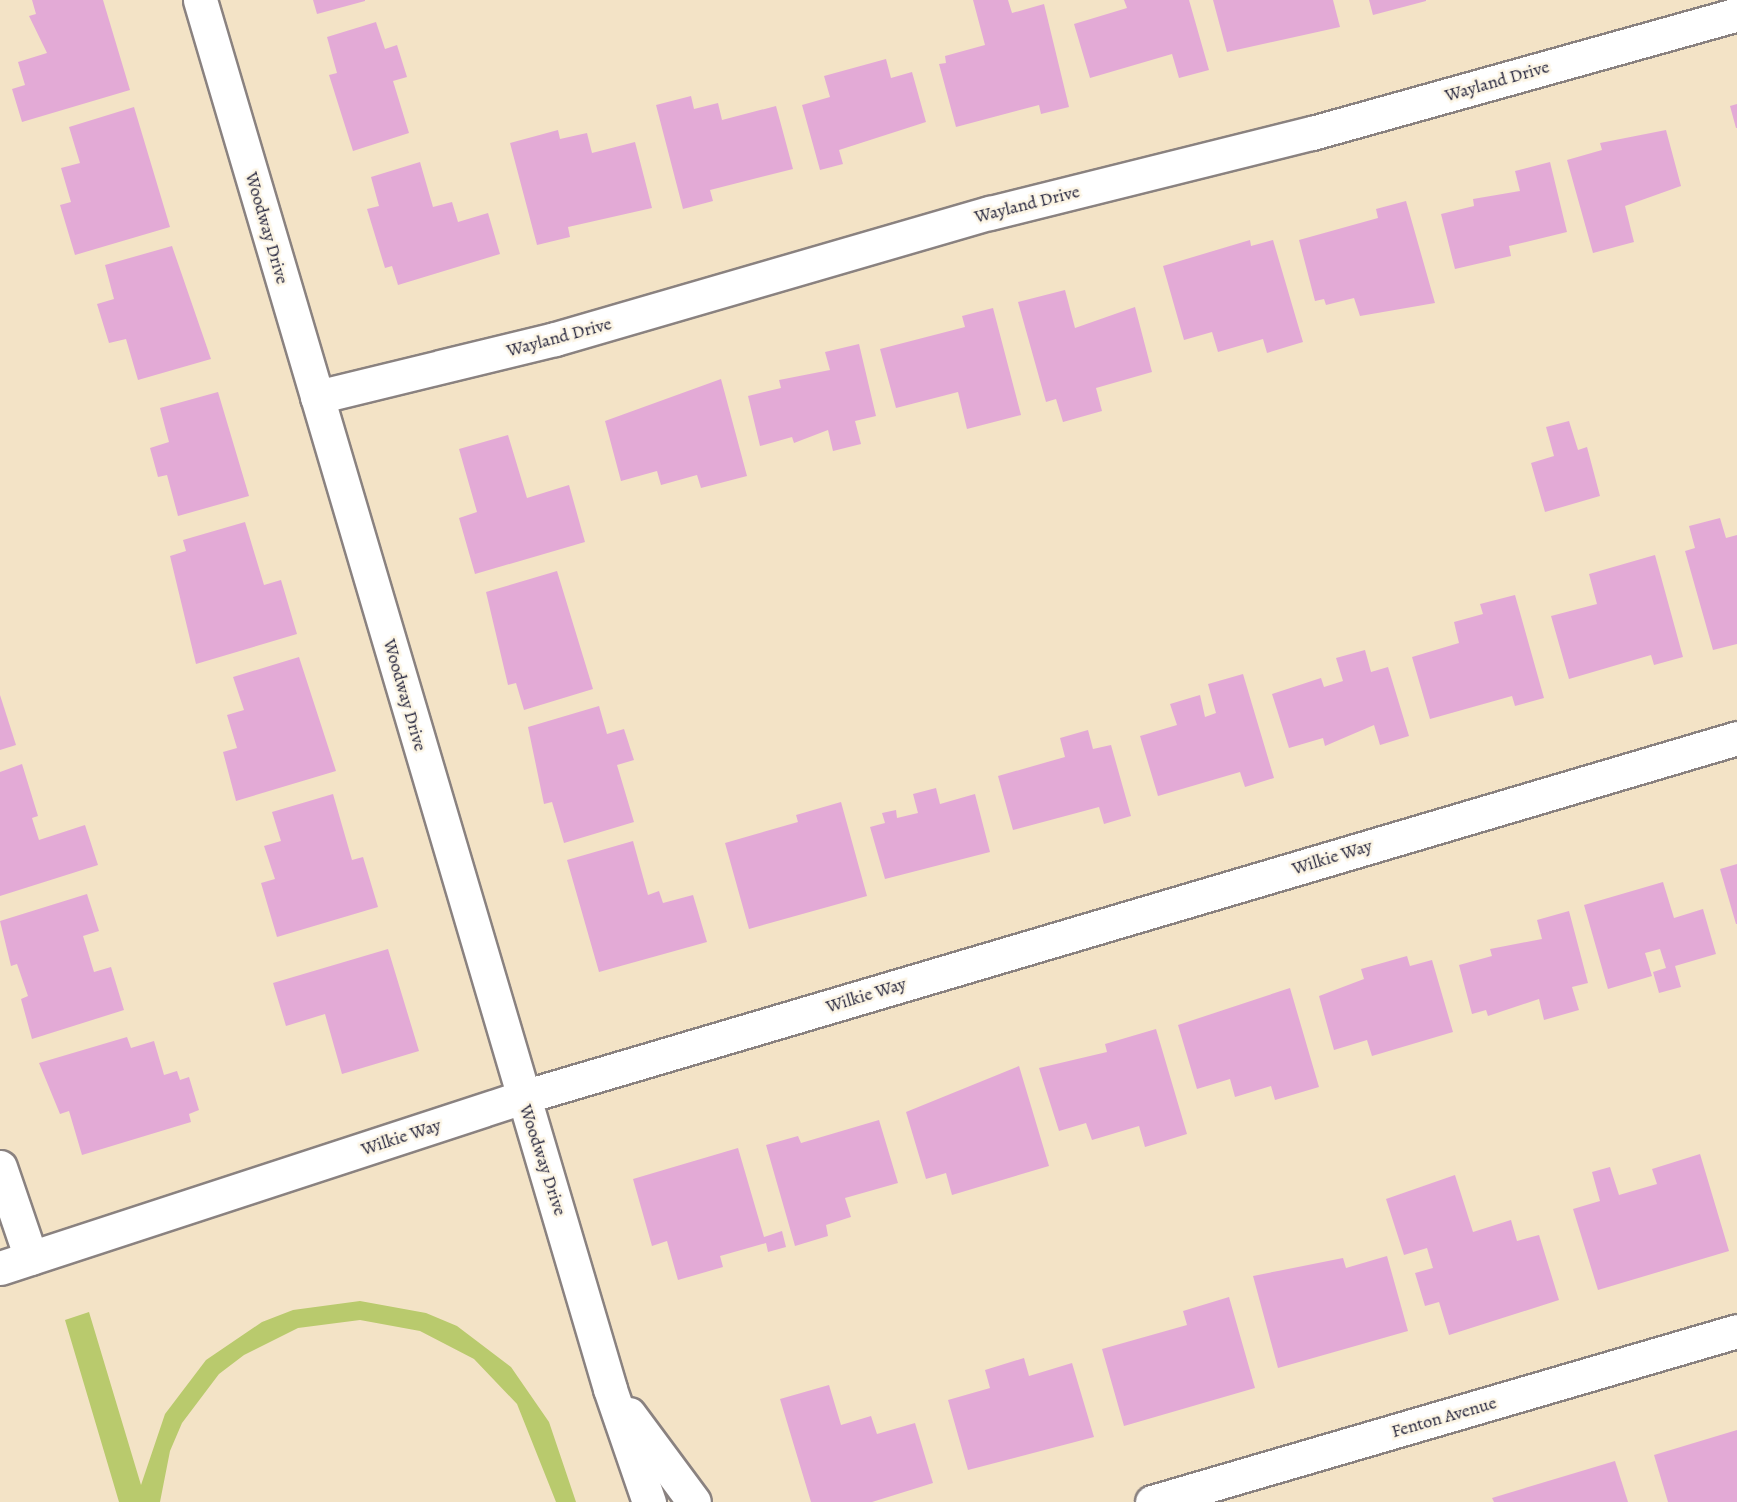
<!DOCTYPE html>
<html>
<head>
<meta charset="utf-8">
<style>
  body { margin:0 }
  #map { position:relative; width:1737px; height:1502px; overflow:hidden; background:#f3e3c6; font-family:Alegreya,serif }
  div>[style] { position:absolute }
  .green>* { inset:0; background:#b9ca6d }
  .building>* { inset:0; background:#e3aad6 }
  .roads { filter:drop-shadow(2px 0 #8a8280) drop-shadow(-2px 0 #8a8280) drop-shadow(0 2px #8a8280) drop-shadow(0 -2px #8a8280) }
  .minor>* { height:33px; margin:-16.5px; padding:0 16.5px; transform-origin:16.5px; border-radius:16.5px; background:#fff }
  span { translate:-50% -50%; white-space:nowrap; text-align:center; line-height:1.15; -webkit-text-stroke:5px #fcf5e5; paint-order:stroke }
  .street-label { font-size:18px; color:#22223b }
</style>
</head>
<body>
<div id="map">
  <div class="green">
    <i style="clip-path:polygon(360px 1301px,426px 1313px,457px 1326px,511px 1367px,549px 1422px,576px 1502px,556px 1502px,517px 1404px,474px 1359px,420px 1331px,360px 1320px,298px 1328px,244px 1355px,219px 1374px,182px 1423px,170px 1451px,160px 1502px,119px 1502px,65px 1320px,89px 1312px,141px 1485px,165px 1414px,206px 1360px,262px 1322px,293px 1310px)"></i>
  </div>
  <div class="building">
    <i style="clip-path:polygon(32px 0,103px 0,130px 90px,22px 122px,12px 89px,25px 85px,18px 62px,47px 53px,29px 16px,36px 14px)"></i>
    <i style="clip-path:polygon(313px 0,365px 0,365px 1px,317px 14px)"></i>
    <i style="clip-path:polygon(973px 0,1008px 0,1012px 13px,1044px 4px,1069px 107px,1041px 114px,1039px 105px,956px 127px,939px 64px,946px 63px,945px 56px,985px 45px)"></i>
    <i style="clip-path:polygon(1124px 0,1189px 0,1209px 70px,1179px 78px,1172px 54px,1090px 78px,1074px 24px,1127px 8px)"></i>
    <i style="clip-path:polygon(1213px 0,1333px 0,1340px 27px,1227px 52px)"></i>
    <i style="clip-path:polygon(1369px 0,1426px 0,1426px 1px,1373px 15px)"></i>
    <i style="clip-path:polygon(376px 22px,385px 49px,397px 45px,407px 77px,393px 81px,409px 133px,353px 151px,329px 75px,337px 73px,327px 37px)"></i>
    <i style="clip-path:polygon(886px 59px,891px 78px,912px 72px,926px 122px,839px 150px,843px 164px,820px 170px,802px 105px,830px 97px,824px 76px)"></i>
    <i style="clip-path:polygon(691px 96px,694px 109px,718px 103px,722px 120px,776px 106px,793px 169px,710px 190px,713px 201px,683px 209px,656px 105px)"></i>
    <i style="clip-path:polygon(1737px 104px,1737px 128px,1736px 128px,1730px 106px)"></i>
    <i style="clip-path:polygon(134px 107px,170px 227px,75px 255px,60px 205px,71px 202px,61px 168px,80px 163px,69px 127px)"></i>
    <i style="clip-path:polygon(558px 130px,560px 139px,587px 133px,592px 153px,635px 142px,652px 208px,568px 227px,570px 237px,537px 245px,510px 143px)"></i>
    <i style="clip-path:polygon(1666px 130px,1681px 186px,1625px 206px,1634px 242px,1593px 253px,1567px 160px,1602px 150px,1600px 143px)"></i>
    <i style="clip-path:polygon(420px 162px,433px 207px,452px 202px,458px 222px,488px 213px,500px 254px,398px 285px,392px 266px,385px 268px,367px 209px,379px 206px,371px 177px)"></i>
    <i style="clip-path:polygon(1550px 162px,1567px 232px,1509px 246px,1511px 256px,1455px 269px,1441px 214px,1474px 206px,1473px 199px,1520px 191px,1515px 171px)"></i>
    <i style="clip-path:polygon(1406px 201px,1435px 303px,1360px 316px,1354px 298px,1326px 305px,1324px 299px,1315px 301px,1299px 240px,1378px 218px,1376px 209px)"></i>
    <i style="clip-path:polygon(1250px 240px,1251px 246px,1273px 240px,1303px 342px,1267px 353px,1263px 339px,1218px 352px,1212px 332px,1184px 340px,1163px 266px)"></i>
    <i style="clip-path:polygon(172px 246px,211px 359px,138px 380px,126px 339px,109px 343px,97px 304px,114px 299px,105px 265px)"></i>
    <i style="clip-path:polygon(1065px 290px,1075px 328px,1135px 307px,1152px 372px,1096px 388px,1102px 411px,1063px 422px,1056px 399px,1046px 402px,1018px 302px)"></i>
    <i style="clip-path:polygon(993px 308px,1021px 415px,967px 429px,958px 392px,896px 408px,880px 349px,965px 327px,962px 316px)"></i>
    <i style="clip-path:polygon(859px 344px,876px 416px,855px 421px,861px 444px,833px 451px,828px 430px,794px 443px,792px 437px,760px 446px,748px 396px,781px 388px,779px 380px,830px 370px,825px 352px)"></i>
    <i style="clip-path:polygon(721px 379px,747px 476px,701px 488px,697px 475px,661px 485px,657px 471px,621px 481px,605px 421px)"></i>
    <i style="clip-path:polygon(218px 392px,249px 496px,178px 516px,167px 475px,158px 477px,150px 448px,169px 442px,160px 408px)"></i>
    <i style="clip-path:polygon(1569px 421px,1578px 450px,1587px 447px,1600px 496px,1545px 512px,1531px 463px,1554px 456px,1546px 427px)"></i>
    <i style="clip-path:polygon(508px 435px,527px 498px,569px 485px,585px 542px,475px 574px,459px 518px,477px 512px,459px 449px)"></i>
    <i style="clip-path:polygon(1720px 518px,1726px 538px,1737px 535px,1737px 644px,1713px 650px,1685px 551px,1695px 548px,1689px 526px)"></i>
    <i style="clip-path:polygon(245px 522px,264px 585px,281px 580px,297px 634px,196px 664px,170px 556px,186px 551px,183px 540px)"></i>
    <i style="clip-path:polygon(1655px 555px,1683px 657px,1654px 665px,1651px 655px,1569px 679px,1551px 616px,1597px 604px,1589px 574px)"></i>
    <i style="clip-path:polygon(557px 571px,593px 689px,524px 710px,516px 683px,508px 685px,486px 592px)"></i>
    <i style="clip-path:polygon(1515px 595px,1544px 698px,1515px 706px,1512px 696px,1430px 719px,1412px 657px,1459px 643px,1454px 622px,1483px 614px,1480px 604px)"></i>
    <i style="clip-path:polygon(1365px 650px,1371px 672px,1388px 667px,1409px 736px,1380px 745px,1374px 725px,1325px 746px,1323px 738px,1289px 748px,1272px 694px,1321px 678px,1324px 687px,1343px 681px,1336px 658px)"></i>
    <i style="clip-path:polygon(299px 657px,336px 771px,236px 801px,223px 752px,237px 748px,227px 715px,244px 710px,233px 677px)"></i>
    <i style="clip-path:polygon(1243px 674px,1274px 778px,1245px 787px,1240px 772px,1158px 796px,1140px 736px,1177px 725px,1170px 704px,1200px 695px,1205px 717px,1216px 713px,1208px 684px)"></i>
    <i style="clip-path:polygon(0 695px,16px 745px,0 750px)"></i>
    <i style="clip-path:polygon(599px 706px,607px 734px,624px 729px,634px 760px,617px 765px,634px 822px,564px 843px,552px 802px,544px 804px,528px 727px)"></i>
    <i style="clip-path:polygon(1088px 730px,1093px 749px,1111px 745px,1131px 816px,1104px 824px,1099px 807px,1013px 830px,998px 776px,1065px 757px,1060px 738px)"></i>
    <i style="clip-path:polygon(22px 764px,38px 816px,32px 818px,39px 840px,85px 825px,98px 865px,0 896px,0 772px)"></i>
    <i style="clip-path:polygon(936px 788px,940px 804px,975px 794px,990px 852px,885px 879px,870px 827px,885px 823px,882px 813px,896px 810px,897px 818px,918px 813px,913px 794px)"></i>
    <i style="clip-path:polygon(333px 794px,352px 860px,363px 857px,378px 907px,277px 937px,261px 883px,275px 879px,264px 846px,281px 841px,272px 812px)"></i>
    <i style="clip-path:polygon(841px 802px,867px 896px,749px 929px,725px 843px,798px 822px,796px 815px)"></i>
    <i style="clip-path:polygon(633px 841px,648px 895px,659px 891px,663px 903px,693px 895px,707px 942px,599px 972px,567px 860px)"></i>
    <i style="clip-path:polygon(1737px 864px,1737px 924px,1736px 924px,1720px 869px)"></i>
    <i style="clip-path:polygon(1663px 882px,1674px 918px,1703px 909px,1716px 954px,1675px 966px,1681px 987px,1659px 993px,1653px 972px,1666px 968px,1660px 949px,1645px 953px,1652px 976px,1608px 989px,1584px 905px)"></i>
    <i style="clip-path:polygon(87px 894px,99px 931px,83px 936px,94px 972px,111px 967px,124px 1010px,32px 1039px,21px 999px,28px 996px,17px 964px,11px 966px,0 921px)"></i>
    <i style="clip-path:polygon(1569px 911px,1588px 983px,1572px 987px,1579px 1010px,1544px 1020px,1539px 999px,1488px 1016px,1486px 1010px,1472px 1014px,1459px 965px,1492px 956px,1490px 949px,1542px 939px,1537px 920px)"></i>
    <i style="clip-path:polygon(388px 949px,419px 1051px,342px 1074px,325px 1014px,286px 1026px,273px 983px)"></i>
    <i style="clip-path:polygon(1407px 956px,1410px 966px,1432px 960px,1453px 1032px,1372px 1056px,1367px 1040px,1334px 1050px,1319px 996px,1364px 979px,1361px 969px)"></i>
    <i style="clip-path:polygon(1290px 988px,1319px 1087px,1275px 1100px,1271px 1086px,1235px 1097px,1230px 1079px,1197px 1089px,1178px 1025px)"></i>
    <i style="clip-path:polygon(1156px 1029px,1187px 1134px,1145px 1147px,1139px 1126px,1092px 1140px,1086px 1123px,1059px 1131px,1039px 1068px,1107px 1052px,1105px 1044px)"></i>
    <i style="clip-path:polygon(127px 1037px,131px 1048px,154px 1041px,164px 1075px,177px 1071px,180px 1080px,189px 1077px,199px 1110px,189px 1114px,191px 1122px,82px 1155px,69px 1111px,60px 1114px,39px 1063px)"></i>
    <i style="clip-path:polygon(1019px 1066px,1049px 1166px,952px 1195px,946px 1173px,926px 1179px,906px 1112px)"></i>
    <i style="clip-path:polygon(879px 1120px,898px 1183px,845px 1198px,851px 1217px,826px 1225px,828px 1236px,795px 1246px,766px 1145px,798px 1136px,801px 1143px)"></i>
    <i style="clip-path:polygon(738px 1148px,764px 1237px,782px 1231px,786px 1247px,768px 1252px,766px 1243px,720px 1256px,723px 1267px,678px 1280px,667px 1241px,652px 1246px,633px 1179px)"></i>
    <i style="clip-path:polygon(1700px 1154px,1729px 1251px,1598px 1290px,1573px 1209px,1600px 1201px,1592px 1172px,1610px 1167px,1619px 1195px,1657px 1184px,1652px 1169px)"></i>
    <i style="clip-path:polygon(1455px 1175px,1473px 1232px,1511px 1220px,1517px 1241px,1539px 1235px,1559px 1300px,1449px 1335px,1439px 1302px,1425px 1306px,1415px 1273px,1433px 1268px,1427px 1248px,1404px 1255px,1386px 1199px)"></i>
    <i style="clip-path:polygon(1387px 1256px,1408px 1331px,1278px 1368px,1253px 1276px,1343px 1258px,1346px 1268px)"></i>
    <i style="clip-path:polygon(1229px 1297px,1255px 1388px,1124px 1426px,1102px 1349px,1187px 1325px,1183px 1311px)"></i>
    <i style="clip-path:polygon(1024px 1358px,1029px 1376px,1072px 1363px,1094px 1437px,968px 1470px,948px 1400px,990px 1388px,985px 1370px)"></i>
    <i style="clip-path:polygon(829px 1385px,841px 1425px,871px 1416px,877px 1434px,915px 1423px,933px 1483px,872px 1502px,811px 1502px,780px 1399px)"></i>
    <i style="clip-path:polygon(1737px 1430px,1737px 1502px,1668px 1502px,1654px 1455px)"></i>
    <i style="clip-path:polygon(1615px 1461px,1628px 1502px,1494px 1502px,1492px 1498px)"></i>
  </div>
  <div class="roads">
    <div class="minor">
      <i style="left:200px;top:0;width:1448px;rotate:73.55deg"></i>
      <i style="left:610px;top:1389px;width:120px;rotate:71deg"></i>
      <i style="left:317px;top:397px;width:245px;rotate:-13.7deg"></i>
      <i style="left:555px;top:339px;width:453px;rotate:-16.2deg"></i>
      <i style="left:990px;top:213px;width:332px;rotate:-14deg"></i>
      <i style="left:1312px;top:133px;width:441px;rotate:-15.6deg"></i>
      <i style="left:0;top:1167px;width:96px;rotate:71.2deg"></i>
      <i style="left:0;top:1268px;width:550px;rotate:-18.11deg"></i>
      <i style="left:523px;top:1097px;width:1266px;rotate:-16.47deg"></i>
      <i style="left:629px;top:1414px;width:109px;rotate:53.5deg"></i>
      <i style="left:1152px;top:1502px;width:609px;rotate:-16.29deg"></i>
    </div>
  </div>
  <div class="street-label">
    <span style="left:1497px;top:81px;rotate:-16deg">Wayland Drive</span>
    <span style="left:1027px;top:204px;rotate:-14deg">Wayland Drive</span>
    <span style="left:267px;top:228px;rotate:74deg">Woodway Drive</span>
    <span style="left:559px;top:337px;rotate:-15deg">Wayland Drive</span>
    <span style="left:405px;top:695px;rotate:74deg">Woodway Drive</span>
    <span style="left:1332px;top:857px;rotate:-17deg">Wilkie Way</span>
    <span style="left:866px;top:995px;rotate:-17deg">Wilkie Way</span>
    <span style="left:401px;top:1137px;rotate:-18deg">Wilkie Way</span>
    <span style="left:543px;top:1160px;rotate:72deg">Woodway Drive</span>
    <span style="left:1444px;top:1417px;rotate:-16deg">Fenton Avenue</span>
  </div>
</div>
</body>
</html>
